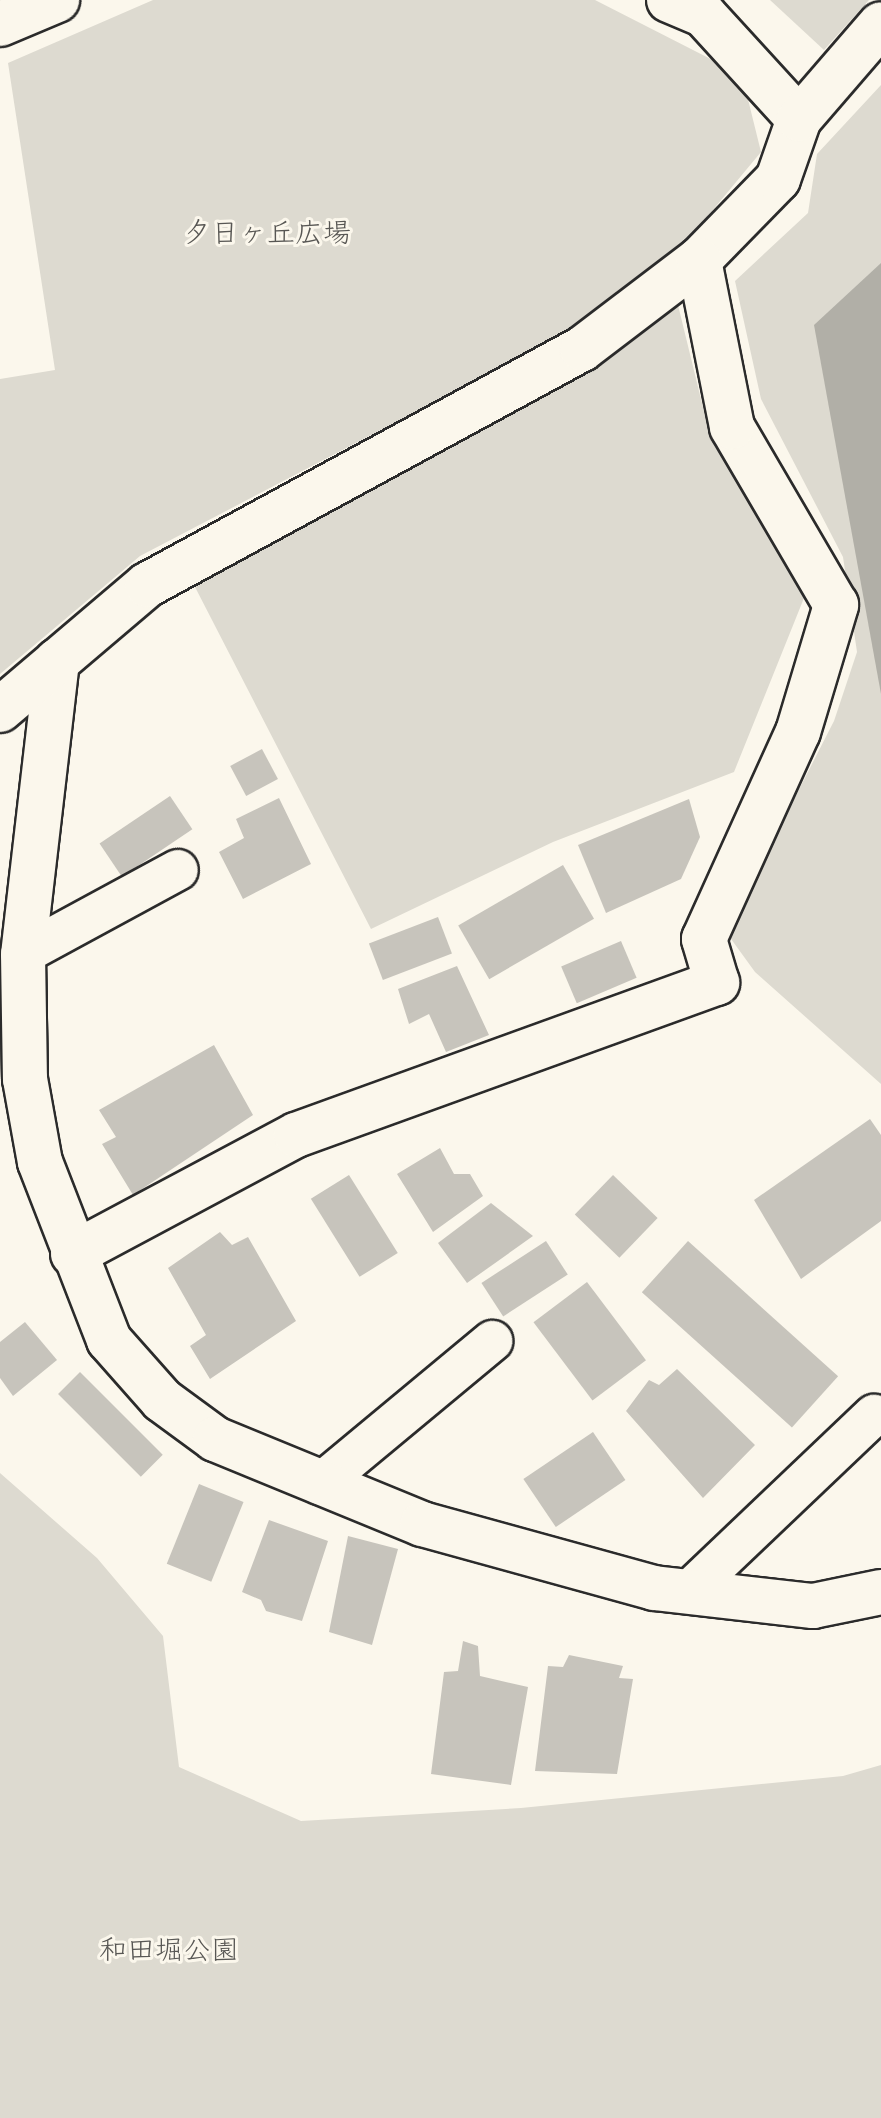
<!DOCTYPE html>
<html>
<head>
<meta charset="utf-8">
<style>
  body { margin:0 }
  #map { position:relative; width:881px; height:2118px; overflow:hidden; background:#fbf7ec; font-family:Mali,"Klee One",sans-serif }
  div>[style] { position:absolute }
  .green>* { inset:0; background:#dddad0 }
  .water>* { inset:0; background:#b1afa7 }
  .building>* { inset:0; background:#c7c4bc; transform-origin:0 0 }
  .roads { filter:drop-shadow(2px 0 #2b2b2b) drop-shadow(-2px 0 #2b2b2b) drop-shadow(0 2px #2b2b2b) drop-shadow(0 -2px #2b2b2b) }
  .service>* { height:40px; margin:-20px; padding:0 20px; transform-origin:20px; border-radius:20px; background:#fbf7ec }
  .minor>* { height:44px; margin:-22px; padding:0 22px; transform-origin:22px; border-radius:22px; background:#fbf7ec }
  span { translate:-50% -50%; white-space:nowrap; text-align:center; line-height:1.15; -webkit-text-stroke:6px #fbf7ec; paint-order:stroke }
  .park-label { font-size:28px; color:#585754 }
</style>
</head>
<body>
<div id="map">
  <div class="green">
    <i style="clip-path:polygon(153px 0,595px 0,742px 75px,761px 152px,687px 241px,570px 331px,140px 556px,0 674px,0 379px,55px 370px,8px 63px)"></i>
    <i style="clip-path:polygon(770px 0,869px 0,824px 50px)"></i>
    <i style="clip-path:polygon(881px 85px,881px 1084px,755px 972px,726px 932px,834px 721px,857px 652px,843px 557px,761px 399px,735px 281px,808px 213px,817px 154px)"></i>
    <i style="clip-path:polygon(678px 305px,709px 432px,804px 598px,734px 772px,553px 842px,371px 929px,195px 587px)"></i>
    <i style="clip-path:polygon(0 1473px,97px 1558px,163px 1636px,179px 1767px,301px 1821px,521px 1808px,843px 1776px,881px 1765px,881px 2118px,0 2118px)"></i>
  </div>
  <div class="water">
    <i style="clip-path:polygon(881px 263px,881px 694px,814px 325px)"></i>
  </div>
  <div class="building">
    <i style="left:262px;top:749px;width:34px;height:36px;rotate:62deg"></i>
    <i style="left:170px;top:796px;width:40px;height:85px;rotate:56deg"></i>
    <i style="clip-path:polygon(279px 798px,311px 864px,243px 899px,219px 852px,244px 838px,236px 819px)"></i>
    <i style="clip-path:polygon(689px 799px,700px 837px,681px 879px,606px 913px,578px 845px)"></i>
    <i style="left:563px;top:865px;width:62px;height:121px;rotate:60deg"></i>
    <i style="left:438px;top:917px;width:39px;height:74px;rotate:69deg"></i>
    <i style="left:621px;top:941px;width:40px;height:65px;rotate:67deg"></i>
    <i style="clip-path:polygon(457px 966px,489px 1035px,446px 1052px,429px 1014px,409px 1024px,398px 989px)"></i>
    <i style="clip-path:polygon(214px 1045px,253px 1115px,133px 1195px,102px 1144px,116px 1137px,99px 1110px)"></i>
    <i style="clip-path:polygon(870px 1119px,881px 1135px,881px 1221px,801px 1279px,754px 1200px)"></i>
    <i style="clip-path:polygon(440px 1148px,454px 1174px,470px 1174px,483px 1196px,433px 1232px,397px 1174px)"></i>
    <i style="left:349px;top:1175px;width:92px;height:45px;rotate:58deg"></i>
    <i style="left:613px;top:1175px;width:62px;height:55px;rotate:44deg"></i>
    <i style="clip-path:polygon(491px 1203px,533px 1236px,467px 1283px,438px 1243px)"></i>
    <i style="clip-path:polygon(220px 1232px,232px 1245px,248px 1237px,296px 1321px,210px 1379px,190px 1346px,206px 1335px,168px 1268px)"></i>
    <i style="left:546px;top:1241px;width:40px;height:77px;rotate:57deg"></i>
    <i style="left:688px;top:1241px;width:202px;height:69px;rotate:42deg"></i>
    <i style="left:587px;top:1282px;width:98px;height:67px;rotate:53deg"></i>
    <i style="clip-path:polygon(25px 1322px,57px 1360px,13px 1396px,0 1378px,0 1342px)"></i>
    <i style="clip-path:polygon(677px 1369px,755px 1445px,703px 1498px,626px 1411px,649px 1380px,659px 1385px)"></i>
    <i style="left:80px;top:1372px;width:117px;height:31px;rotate:45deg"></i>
    <i style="left:593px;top:1432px;width:58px;height:84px;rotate:56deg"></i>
    <i style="left:199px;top:1484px;width:48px;height:86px;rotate:22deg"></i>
    <i style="clip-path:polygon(269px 1520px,328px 1541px,302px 1621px,266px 1611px,261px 1600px,242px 1592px)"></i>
    <i style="clip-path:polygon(348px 1536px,398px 1549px,372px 1645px,329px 1632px)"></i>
    <i style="clip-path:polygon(463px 1641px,478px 1646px,480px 1676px,528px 1687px,511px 1785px,431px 1774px,444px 1672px,458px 1671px)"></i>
    <i style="clip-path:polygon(569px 1655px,623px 1666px,619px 1678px,633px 1679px,617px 1774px,535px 1771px,548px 1666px,563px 1667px)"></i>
  </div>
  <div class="roads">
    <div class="service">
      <i style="left:23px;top:954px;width:176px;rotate:-28.5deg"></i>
      <i style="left:320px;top:1484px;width:224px;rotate:-39.7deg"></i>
      <i style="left:688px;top:1592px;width:257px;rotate:-43.6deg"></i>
    </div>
    <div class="minor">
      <i style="left:669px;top:0;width:38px;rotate:23deg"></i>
      <i style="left:704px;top:15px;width:141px;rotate:47.6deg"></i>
      <i style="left:0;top:24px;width:62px;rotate:-22.8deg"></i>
      <i style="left:57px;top:661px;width:295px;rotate:96.6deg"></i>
      <i style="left:23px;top:954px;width:125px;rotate:89.1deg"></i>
      <i style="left:25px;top:1079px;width:84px;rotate:79.8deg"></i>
      <i style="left:40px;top:1162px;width:191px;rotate:68.8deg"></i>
      <i style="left:109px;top:1340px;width:80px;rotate:48.5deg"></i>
      <i style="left:162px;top:1400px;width:66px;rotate:36.3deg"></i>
      <i style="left:215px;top:1439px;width:224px;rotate:22.3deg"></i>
      <i style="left:422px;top:1524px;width:241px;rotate:15.4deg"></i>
      <i style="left:654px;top:1588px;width:160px;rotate:6.5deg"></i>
      <i style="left:813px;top:1606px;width:69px;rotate:-11.6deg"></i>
      <i style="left:0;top:710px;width:193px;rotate:-40.4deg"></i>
      <i style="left:147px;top:585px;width:495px;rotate:-28.5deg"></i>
      <i style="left:582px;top:349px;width:147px;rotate:-37.3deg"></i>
      <i style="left:699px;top:260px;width:113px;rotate:-45.7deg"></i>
      <i style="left:778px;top:179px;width:64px;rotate:-70.7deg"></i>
      <i style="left:799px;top:119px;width:125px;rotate:-49.2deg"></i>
      <i style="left:73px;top:1254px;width:253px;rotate:-28.1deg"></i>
      <i style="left:296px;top:1135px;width:448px;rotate:-19.9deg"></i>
      <i style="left:717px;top:983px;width:46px;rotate:-106.5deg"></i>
      <i style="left:704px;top:939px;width:227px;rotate:-65.6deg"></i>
      <i style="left:798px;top:732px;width:133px;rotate:-73.3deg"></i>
      <i style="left:836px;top:605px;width:206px;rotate:-120.3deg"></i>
      <i style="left:732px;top:427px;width:170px;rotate:-101.2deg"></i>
    </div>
  </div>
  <div class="park-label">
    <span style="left:267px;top:231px">夕日ヶ丘広場</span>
    <span style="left:169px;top:1948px">和田堀公園</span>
  </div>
</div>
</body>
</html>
